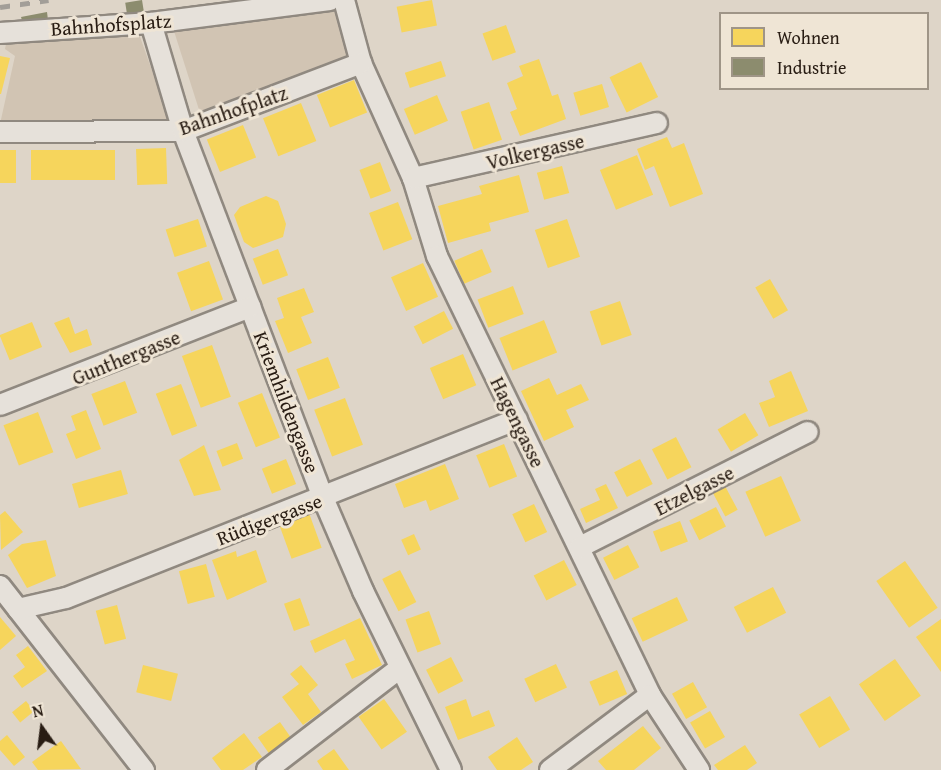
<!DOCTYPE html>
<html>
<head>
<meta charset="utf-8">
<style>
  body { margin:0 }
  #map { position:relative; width:941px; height:770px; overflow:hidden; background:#ded5c8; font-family:"Gentium Book Plus",serif }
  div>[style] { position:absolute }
  .green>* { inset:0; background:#d1c4b3 }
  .homes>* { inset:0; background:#f6d55c; transform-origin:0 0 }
  .industry>* { inset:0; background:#8c8c6e; transform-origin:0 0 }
  .roads { filter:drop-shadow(2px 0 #908980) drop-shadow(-2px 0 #908980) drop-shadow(0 2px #908980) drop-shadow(0 -2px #908980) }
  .street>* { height:20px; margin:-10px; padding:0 10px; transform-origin:10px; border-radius:10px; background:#e6e1da }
  .rail>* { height:4.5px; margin-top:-2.25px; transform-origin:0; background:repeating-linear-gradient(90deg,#a29e98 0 10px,transparent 0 20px) }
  span { translate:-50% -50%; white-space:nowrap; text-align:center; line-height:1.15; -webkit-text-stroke:6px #efe5d5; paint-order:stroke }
  .street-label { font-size:20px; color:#281c13 }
  .legend { position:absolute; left:719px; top:12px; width:210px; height:78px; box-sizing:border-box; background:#efe5d5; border:2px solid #9f9587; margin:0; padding:8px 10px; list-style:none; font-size:18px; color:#281c13 }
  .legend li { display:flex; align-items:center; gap:12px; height:30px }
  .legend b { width:30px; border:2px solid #9f9587 }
  .north { position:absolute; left:12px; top:698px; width:60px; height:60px; -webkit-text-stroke:4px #efe5d5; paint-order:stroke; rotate:346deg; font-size:16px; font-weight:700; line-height:24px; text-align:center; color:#281c13 }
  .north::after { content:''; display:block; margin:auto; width:21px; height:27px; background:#281c13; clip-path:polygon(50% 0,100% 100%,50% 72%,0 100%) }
</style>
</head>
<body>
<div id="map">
  <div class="green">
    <i style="clip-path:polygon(334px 8px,352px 60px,201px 116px,173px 28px)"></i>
    <i style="clip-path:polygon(73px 34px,139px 34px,170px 121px,0 124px,15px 56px,5px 49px,6px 44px)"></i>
  </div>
  <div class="homes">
    <i style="left:432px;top:0;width:26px;height:36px;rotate:79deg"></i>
    <i style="left:506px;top:25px;width:29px;height:25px;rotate:70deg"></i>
    <i style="clip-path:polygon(0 56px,10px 58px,1px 94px,0 94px)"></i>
    <i style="clip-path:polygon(539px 59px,552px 96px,558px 94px,566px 119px,520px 136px,510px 112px,517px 109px,507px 83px,523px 76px,519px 66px)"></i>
    <i style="left:441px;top:61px;width:16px;height:38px;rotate:72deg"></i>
    <i style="left:641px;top:62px;width:39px;height:35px;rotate:64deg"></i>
    <i style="left:354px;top:80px;width:35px;height:40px;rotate:68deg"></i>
    <i style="left:602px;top:84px;width:24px;height:30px;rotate:73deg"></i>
    <i style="left:437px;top:95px;width:28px;height:36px;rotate:67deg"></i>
    <i style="left:489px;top:102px;width:40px;height:30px;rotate:71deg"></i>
    <i style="left:301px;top:103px;width:41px;height:41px;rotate:68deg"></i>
    <i style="left:243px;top:125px;width:35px;height:39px;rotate:68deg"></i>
    <i style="clip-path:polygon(667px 137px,672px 148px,684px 143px,703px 194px,670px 207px,654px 166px,645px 170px,637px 149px)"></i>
    <i style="left:166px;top:148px;width:36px;height:30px;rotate:88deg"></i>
    <i style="left:0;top:150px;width:16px;height:33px"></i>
    <i style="left:115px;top:150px;width:30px;height:84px;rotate:90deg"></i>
    <i style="left:637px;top:155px;width:43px;height:40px;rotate:68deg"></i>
    <i style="left:380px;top:162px;width:31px;height:22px;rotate:69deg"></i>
    <i style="left:562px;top:166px;width:28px;height:26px;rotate:75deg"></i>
    <i style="clip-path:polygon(519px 175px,529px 212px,489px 223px,491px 231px,448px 243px,438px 206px,482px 194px,479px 186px)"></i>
    <i style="clip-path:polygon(266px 196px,278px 201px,286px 224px,283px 237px,253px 248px,244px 242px,234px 215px,240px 207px)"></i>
    <i style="left:398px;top:202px;width:40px;height:31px;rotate:69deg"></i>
    <i style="left:198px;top:219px;width:29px;height:34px;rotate:72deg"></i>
    <i style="left:567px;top:219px;width:40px;height:34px;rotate:71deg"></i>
    <i style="left:278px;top:249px;width:28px;height:27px;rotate:69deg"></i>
    <i style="left:482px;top:249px;width:25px;height:30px;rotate:67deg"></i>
    <i style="left:209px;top:261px;width:41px;height:34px;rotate:70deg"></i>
    <i style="left:423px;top:263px;width:37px;height:35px;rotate:66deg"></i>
    <i style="left:770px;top:279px;width:36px;height:17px;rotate:60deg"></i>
    <i style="left:513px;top:286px;width:30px;height:38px;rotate:69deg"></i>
    <i style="clip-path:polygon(304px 288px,314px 312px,301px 317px,312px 343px,288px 353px,275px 321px,284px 318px,277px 298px)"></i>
    <i style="left:620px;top:301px;width:36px;height:32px;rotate:71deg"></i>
    <i style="left:444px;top:311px;width:20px;height:34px;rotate:63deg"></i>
    <i style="clip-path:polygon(69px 317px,75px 334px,87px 329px,92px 345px,70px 353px,54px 323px)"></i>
    <i style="left:544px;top:320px;width:35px;height:48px;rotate:68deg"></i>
    <i style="left:32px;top:322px;width:27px;height:35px;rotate:68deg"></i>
    <i style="left:212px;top:345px;width:55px;height:32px;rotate:70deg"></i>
    <i style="left:463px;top:354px;width:34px;height:36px;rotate:67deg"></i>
    <i style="left:328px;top:357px;width:33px;height:34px;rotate:69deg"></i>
    <i style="clip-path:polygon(791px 371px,808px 411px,769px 427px,759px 403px,775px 397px,769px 381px)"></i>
    <i style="clip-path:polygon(549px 378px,557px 395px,581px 384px,589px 400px,566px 410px,574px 427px,544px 441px,521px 391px)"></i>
    <i style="left:125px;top:381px;width:34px;height:36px;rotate:69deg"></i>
    <i style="left:181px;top:384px;width:45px;height:27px;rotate:69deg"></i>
    <i style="left:262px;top:393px;width:48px;height:26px;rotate:68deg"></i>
    <i style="left:345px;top:398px;width:50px;height:33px;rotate:69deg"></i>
    <i style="clip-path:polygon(86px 410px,101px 449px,76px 459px,66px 434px,76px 430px,71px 416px)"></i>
    <i style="left:38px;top:412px;width:43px;height:37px;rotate:69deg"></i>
    <i style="left:745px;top:413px;width:26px;height:32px;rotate:59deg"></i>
    <i style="left:676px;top:437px;width:34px;height:27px;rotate:63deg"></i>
    <i style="left:237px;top:443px;width:17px;height:22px;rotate:69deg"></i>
    <i style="left:504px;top:444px;width:35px;height:30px;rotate:68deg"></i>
    <i style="clip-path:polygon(204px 445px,221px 490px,194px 496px,179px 460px)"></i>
    <i style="left:286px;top:459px;width:27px;height:26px;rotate:68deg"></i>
    <i style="left:640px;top:459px;width:28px;height:29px;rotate:63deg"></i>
    <i style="clip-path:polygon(445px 464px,459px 499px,430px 511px,426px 500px,404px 508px,395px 484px)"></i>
    <i style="left:121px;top:470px;width:25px;height:51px;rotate:74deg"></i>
    <i style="left:781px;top:476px;width:49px;height:39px;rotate:66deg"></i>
    <i style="clip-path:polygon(606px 484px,618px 508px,586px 523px,580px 509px,600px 500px,595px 489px)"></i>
    <i style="left:725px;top:486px;width:27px;height:14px;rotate:62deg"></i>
    <i style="left:534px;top:504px;width:31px;height:24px;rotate:65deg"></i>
    <i style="left:716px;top:507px;width:22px;height:30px;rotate:63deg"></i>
    <i style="clip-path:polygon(5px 511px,23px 532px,1px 550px,0 515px)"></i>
    <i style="left:309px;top:513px;width:37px;height:32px;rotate:70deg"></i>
    <i style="left:680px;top:521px;width:22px;height:29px;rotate:69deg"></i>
    <i style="left:414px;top:534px;width:17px;height:14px;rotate:66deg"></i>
    <i style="clip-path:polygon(46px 540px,56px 576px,27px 588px,8px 555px,22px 544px)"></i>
    <i style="left:628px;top:545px;width:25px;height:28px;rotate:63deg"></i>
    <i style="clip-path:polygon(256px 550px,267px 582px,227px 600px,212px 560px,236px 551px,237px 557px)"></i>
    <i style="left:564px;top:560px;width:28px;height:34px;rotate:63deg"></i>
    <i style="left:905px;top:561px;width:57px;height:35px;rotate:55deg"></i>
    <i style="left:206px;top:564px;width:34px;height:28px;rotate:75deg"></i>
    <i style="left:400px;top:570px;width:36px;height:20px;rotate:63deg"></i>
    <i style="left:773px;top:587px;width:29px;height:44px;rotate:63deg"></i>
    <i style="left:677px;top:597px;width:26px;height:50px;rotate:65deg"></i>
    <i style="left:300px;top:598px;width:29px;height:17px;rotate:70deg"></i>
    <i style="left:117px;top:605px;width:35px;height:22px;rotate:75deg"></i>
    <i style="left:429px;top:611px;width:35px;height:25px;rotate:70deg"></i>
    <i style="clip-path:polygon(0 617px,16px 636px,0 650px)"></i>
    <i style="clip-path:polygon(360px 618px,382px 665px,352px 679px,345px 664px,355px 660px,345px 639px,315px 653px,310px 641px)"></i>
    <i style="clip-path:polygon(941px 619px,941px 672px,916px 637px)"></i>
    <i style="clip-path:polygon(28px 646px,47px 671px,22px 688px,13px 676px,25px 667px,16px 655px)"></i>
    <i style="left:451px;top:657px;width:27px;height:28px;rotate:63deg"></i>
    <i style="left:895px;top:659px;width:45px;height:44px;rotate:55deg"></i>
    <i style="left:556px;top:664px;width:26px;height:35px;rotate:65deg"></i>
    <i style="left:143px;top:665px;width:36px;height:28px;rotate:14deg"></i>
    <i style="clip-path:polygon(301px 665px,318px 685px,308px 694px,321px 712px,303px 725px,282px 697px,299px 684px,290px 674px)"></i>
    <i style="left:617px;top:670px;width:26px;height:30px;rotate:67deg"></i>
    <i style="left:693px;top:682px;width:29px;height:24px;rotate:61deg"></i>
    <i style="left:830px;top:696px;width:39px;height:36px;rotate:59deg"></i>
    <i style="left:384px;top:699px;width:40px;height:31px;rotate:55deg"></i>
    <i style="clip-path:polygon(466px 699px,472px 717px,489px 710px,495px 726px,458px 740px,445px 707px)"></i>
    <i style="left:26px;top:701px;width:13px;height:18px;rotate:51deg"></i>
    <i style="left:710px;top:711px;width:30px;height:23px;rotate:60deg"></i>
    <i style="left:280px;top:722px;width:21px;height:27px;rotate:55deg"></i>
    <i style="clip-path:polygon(643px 726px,661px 748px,634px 770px,606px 770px,598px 761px)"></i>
    <i style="clip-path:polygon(244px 733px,262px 757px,243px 770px,221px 770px,212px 758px)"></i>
    <i style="clip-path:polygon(7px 735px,25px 757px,14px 766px,0 750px,0 741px)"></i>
    <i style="clip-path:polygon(517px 737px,533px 762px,521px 770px,497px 770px,488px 757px)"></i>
    <i style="clip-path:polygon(61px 741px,81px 769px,38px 770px,32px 762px)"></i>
    <i style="clip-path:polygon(745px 745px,757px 763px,747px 770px,718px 770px,714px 765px)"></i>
    <i style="clip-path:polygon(334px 749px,349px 770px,323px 770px,317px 761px)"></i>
  </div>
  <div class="industry">
    <i style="left:142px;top:0;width:12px;height:17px;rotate:81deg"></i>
    <i style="clip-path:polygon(47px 12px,48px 20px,23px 24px,21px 17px)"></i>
  </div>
  <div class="roads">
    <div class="street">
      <i style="left:344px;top:0;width:65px;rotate:74.9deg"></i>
      <i style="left:361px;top:63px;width:126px;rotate:65.7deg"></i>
      <i style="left:413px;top:178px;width:82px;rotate:72.9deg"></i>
      <i style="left:437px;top:256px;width:488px;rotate:64.1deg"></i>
      <i style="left:650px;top:695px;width:90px;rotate:56.8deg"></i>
      <i style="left:151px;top:23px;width:113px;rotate:73.5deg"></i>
      <i style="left:183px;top:131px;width:393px;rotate:69.1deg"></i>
      <i style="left:323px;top:498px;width:101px;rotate:66.7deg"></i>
      <i style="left:363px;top:591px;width:199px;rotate:63.8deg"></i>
      <i style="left:0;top:33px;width:151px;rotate:-3.8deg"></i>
      <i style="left:151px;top:23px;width:180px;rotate:-7.3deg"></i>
      <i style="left:0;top:132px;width:183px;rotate:-0.3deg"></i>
      <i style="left:183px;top:131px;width:191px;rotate:-20.9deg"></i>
      <i style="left:413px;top:178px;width:250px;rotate:-12.7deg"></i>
      <i style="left:0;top:405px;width:269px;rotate:-21.4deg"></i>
      <i style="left:580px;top:547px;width:255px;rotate:-26.8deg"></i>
      <i style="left:0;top:586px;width:234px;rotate:52deg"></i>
      <i style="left:18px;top:609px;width:49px;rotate:-12.9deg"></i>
      <i style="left:66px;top:598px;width:485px;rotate:-21.6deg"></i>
      <i style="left:267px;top:770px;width:168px;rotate:-37.5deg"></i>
      <i style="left:550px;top:770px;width:125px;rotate:-36.9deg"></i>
    </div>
  </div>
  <div class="rail">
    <i style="left:0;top:7px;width:49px;rotate:-8.1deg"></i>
  </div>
  <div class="street-label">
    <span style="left:111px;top:24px;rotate:-4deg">Bahnhofsplatz</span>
    <span style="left:233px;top:110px;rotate:-19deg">Bahnhofplatz</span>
    <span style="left:535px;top:151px;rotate:-13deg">Volkergasse</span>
    <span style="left:126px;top:357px;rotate:-22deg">Gunthergasse</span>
    <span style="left:287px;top:402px;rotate:69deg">Kriemhildengasse</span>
    <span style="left:518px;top:422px;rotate:64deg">Hagengasse</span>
    <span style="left:694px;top:490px;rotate:-27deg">Etzelgasse</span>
    <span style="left:269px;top:519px;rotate:-21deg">Rüdigergasse</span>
  </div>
  <ul class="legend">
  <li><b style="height:16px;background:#f6d55c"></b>Wohnen</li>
  <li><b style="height:16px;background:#8c8c6e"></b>Industrie</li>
  </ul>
  <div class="north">N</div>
</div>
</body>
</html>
